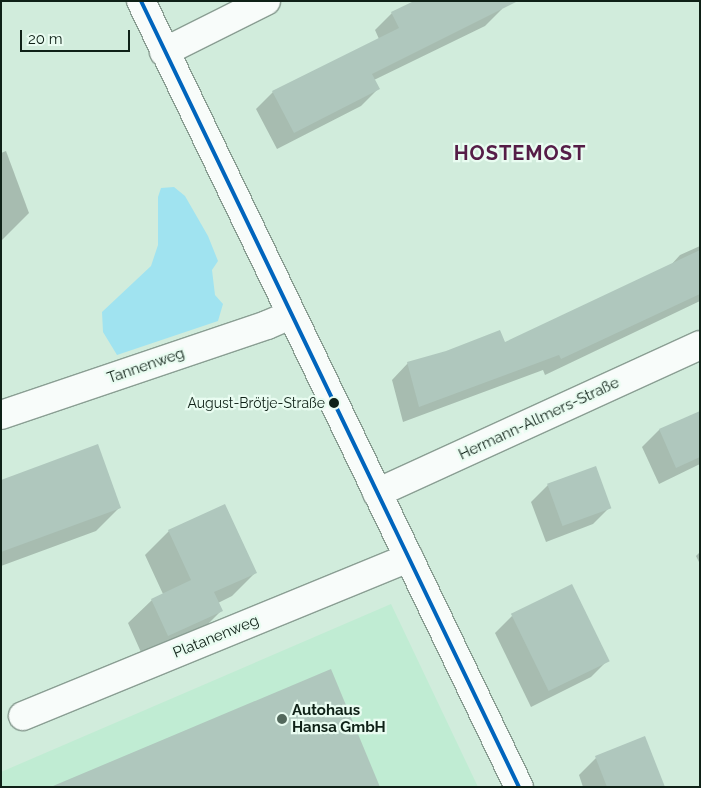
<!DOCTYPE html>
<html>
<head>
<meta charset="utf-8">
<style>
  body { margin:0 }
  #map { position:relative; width:701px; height:788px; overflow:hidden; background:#d1ecdc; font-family:Raleway,sans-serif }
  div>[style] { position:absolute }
  .built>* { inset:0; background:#c0ecd3 }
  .water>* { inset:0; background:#a0e3f0 }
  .shadow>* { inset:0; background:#0003 }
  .building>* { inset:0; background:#afc7bd; transform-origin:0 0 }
  .roads { filter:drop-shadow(1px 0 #8a9e93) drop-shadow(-1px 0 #8a9e93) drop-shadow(0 1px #8a9e93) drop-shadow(0 -1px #8a9e93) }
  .minor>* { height:28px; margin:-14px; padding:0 14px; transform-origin:14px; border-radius:14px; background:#f8fcfa }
  .tertiary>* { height:28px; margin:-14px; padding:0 14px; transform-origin:14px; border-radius:14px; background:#f8fcfa }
  .bus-1>* { height:4px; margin:-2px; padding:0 2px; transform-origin:2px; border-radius:2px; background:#0065bd }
  .dots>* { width:14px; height:14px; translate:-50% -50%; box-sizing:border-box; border:2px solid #e9fcf1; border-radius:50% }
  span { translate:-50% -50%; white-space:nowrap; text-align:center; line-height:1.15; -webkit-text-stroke:4.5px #e9fcf1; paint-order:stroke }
  .bus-label { font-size:14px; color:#0f2117 }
  .right { translate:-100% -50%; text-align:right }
  .street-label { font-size:15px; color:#0f2117 }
  .poi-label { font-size:15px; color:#0f2117; font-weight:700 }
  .left { translate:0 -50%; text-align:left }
  .district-label { font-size:20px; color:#551d47; font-weight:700; letter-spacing:1px }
  .frame { position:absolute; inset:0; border:2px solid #0f2117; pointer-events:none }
  .scale { position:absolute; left:20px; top:30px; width:110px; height:22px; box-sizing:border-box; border:2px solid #0f2117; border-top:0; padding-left:6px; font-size:15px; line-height:18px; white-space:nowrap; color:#0f2117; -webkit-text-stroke:4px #e9fcf1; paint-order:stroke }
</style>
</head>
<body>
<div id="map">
  <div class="built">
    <i style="clip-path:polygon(391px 604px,478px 787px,1px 787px,1px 772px)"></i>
  </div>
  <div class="water">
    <i style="clip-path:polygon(174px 187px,185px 196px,208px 236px,218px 261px,212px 270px,215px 295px,223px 304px,218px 321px,117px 355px,103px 332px,102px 312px,151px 266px,158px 245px,158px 197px,161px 188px)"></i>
  </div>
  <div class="shadow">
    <i style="clip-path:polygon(502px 9px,485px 26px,374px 80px,378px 89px,361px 106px,277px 149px,256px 109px,273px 92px,379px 39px,375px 30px,392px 13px)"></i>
    <i style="clip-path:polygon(6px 151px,29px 213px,1px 241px,1px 153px)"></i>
    <i style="clip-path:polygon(700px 246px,700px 301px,545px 375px,543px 370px,403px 422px,392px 380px,408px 363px,505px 344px,670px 266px,680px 255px)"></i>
    <i style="clip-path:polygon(700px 417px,700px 464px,659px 484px,642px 447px,659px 430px)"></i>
    <i style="clip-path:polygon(1px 482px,120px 507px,96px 531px,1px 566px)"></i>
    <i style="clip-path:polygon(548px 485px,610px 507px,593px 524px,546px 542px,531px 502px)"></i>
    <i style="clip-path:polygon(169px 531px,256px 572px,232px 596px,218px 603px,221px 611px,198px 634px,144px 659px,128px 623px,152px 600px,163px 594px,145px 555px)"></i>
    <i style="clip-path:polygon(700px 552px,700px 564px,696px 556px)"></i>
    <i style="clip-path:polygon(512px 616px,608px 660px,591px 677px,531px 707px,495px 633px)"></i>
    <i style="clip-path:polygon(596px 758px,664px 787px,583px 787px,579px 775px)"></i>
  </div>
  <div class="building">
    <i style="clip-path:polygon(414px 1px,518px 1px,372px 74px,380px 89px,294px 133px,272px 91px,399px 28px,391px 12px)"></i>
    <i style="clip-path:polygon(700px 250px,700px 294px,561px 359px,559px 355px,419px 407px,407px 362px,446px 351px,500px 330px,505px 342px)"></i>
    <i style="clip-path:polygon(700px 411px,700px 457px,676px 468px,659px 429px)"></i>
    <i style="clip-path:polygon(98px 444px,121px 508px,1px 552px,1px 480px)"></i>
    <i style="left:596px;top:466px;width:45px;height:52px;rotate:70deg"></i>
    <i style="clip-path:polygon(225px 504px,257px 573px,214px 592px,223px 611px,168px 636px,151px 599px,191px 580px,168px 530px)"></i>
    <i style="left:572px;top:584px;width:86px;height:68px;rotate:64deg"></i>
    <i style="clip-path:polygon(331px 669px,380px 787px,53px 787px,53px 786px)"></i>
    <i style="clip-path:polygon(645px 736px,665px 787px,607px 787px,595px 756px)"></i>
  </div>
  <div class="roads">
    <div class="minor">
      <i style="left:164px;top:52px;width:114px;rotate:-26.6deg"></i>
      <i style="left:1px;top:415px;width:281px;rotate:-18.7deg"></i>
      <i style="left:267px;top:325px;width:25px;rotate:-23deg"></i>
      <i style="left:377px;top:493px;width:355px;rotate:-24.6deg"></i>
      <i style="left:23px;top:716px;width:417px;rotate:-22.3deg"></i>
    </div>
    <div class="tertiary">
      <i style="left:141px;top:1px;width:872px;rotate:64.32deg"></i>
    </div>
  </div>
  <div class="bus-1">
    <i style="left:141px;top:1px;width:872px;rotate:64.32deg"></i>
  </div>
  <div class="dots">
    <i style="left:334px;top:403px;background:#0f2117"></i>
    <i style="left:282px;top:719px;background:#53685c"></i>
  </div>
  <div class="bus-label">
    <span class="right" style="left:325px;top:403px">August-Brötje-Straße</span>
  </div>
  <div class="street-label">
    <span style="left:146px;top:366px;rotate:-19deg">Tannenweg</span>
    <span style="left:539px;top:419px;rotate:-25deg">Hermann-Allmers-Straße</span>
    <span style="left:216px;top:637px;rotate:-22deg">Platanenweg</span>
  </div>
  <div class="poi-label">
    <span class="left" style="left:292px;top:719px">Autohaus<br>Hansa GmbH</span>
  </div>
  <div class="district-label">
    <span style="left:520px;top:153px">HOSTEMOST</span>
  </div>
  <div class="frame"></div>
  <div class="scale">20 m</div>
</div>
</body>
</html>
